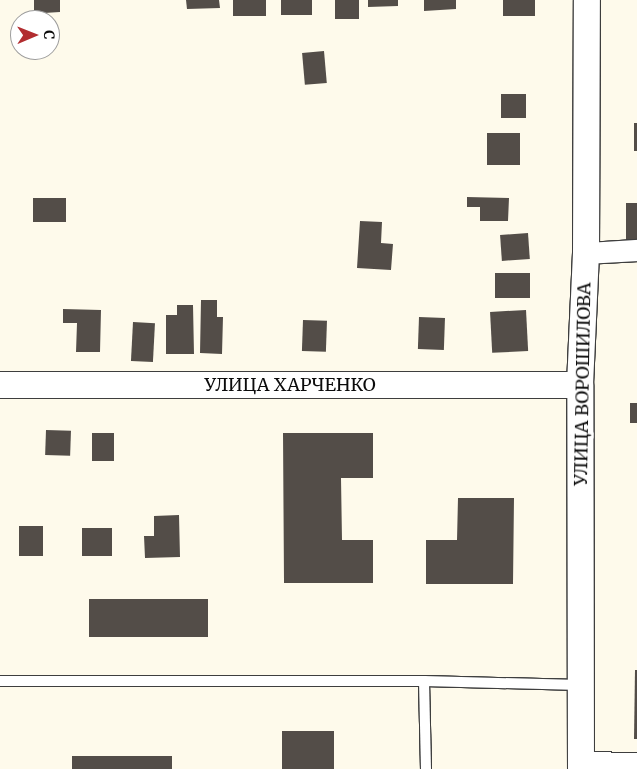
<!DOCTYPE html>
<html>
<head>
<meta charset="utf-8">
<style>
  body { margin:0 }
  #map { position:relative; width:637px; height:769px; overflow:hidden; background:#fefaeb; font-family:Merriweather,serif }
  div>[style] { position:absolute }
  .building>* { inset:0; background:#534d48; transform-origin:0 0 }
  .roads { filter:drop-shadow(1px 0 #3e3e3e) drop-shadow(-1px 0 #3e3e3e) drop-shadow(0 1px #3e3e3e) drop-shadow(0 -1px #3e3e3e) }
  .service>* { height:10px; margin:-5px; padding:0 5px; transform-origin:5px; border-radius:5px; background:#fff }
  .minor>* { height:21px; margin:-10.5px; padding:0 10.5px; transform-origin:10.5px; border-radius:10.5px; background:#fff }
  .tertiary>* { height:26px; margin:-13px; padding:0 13px; transform-origin:13px; border-radius:13px; background:#fff }
  span { translate:-50% -50%; white-space:nowrap; text-align:center; line-height:1.15; -webkit-text-stroke:5px #fff; paint-order:stroke }
  .street-label { font-size:18px; color:#0b0b0b }
  .north { position:absolute; left:10px; top:10px; width:50px; height:50px; box-sizing:border-box; background:#fff; border:1px solid #9d9d9d; border-radius:50%; rotate:89deg; font-size:14px; font-weight:700; line-height:20px; text-align:center; color:#0b0b0b }
  .north::after { content:''; display:block; margin:auto; width:18px; height:22px; background:#b22d30; clip-path:polygon(50% 0,100% 100%,50% 72%,0 100%) }
</style>
</head>
<body>
<div id="map">
  <div class="building">
    <i style="clip-path:polygon(34px 0,60px 0,60px 12px,44px 13px,44px 20px,34px 20px)"></i>
    <i style="clip-path:polygon(186px 0,219px 0,220px 8px,187px 9px)"></i>
    <i style="left:233px;top:0;width:33px;height:16px"></i>
    <i style="left:281px;top:0;width:31px;height:15px"></i>
    <i style="left:335px;top:0;width:24px;height:19px"></i>
    <i style="clip-path:polygon(368px 0,398px 0,398px 6px,368px 7px)"></i>
    <i style="clip-path:polygon(424px 0,456px 0,456px 9px,424px 11px)"></i>
    <i style="left:503px;top:0;width:32px;height:16px"></i>
    <i style="left:324px;top:51px;width:32px;height:22px;rotate:85deg"></i>
    <i style="left:501px;top:94px;width:25px;height:24px"></i>
    <i style="left:634px;top:123px;width:3px;height:28px"></i>
    <i style="left:487px;top:133px;width:33px;height:32px"></i>
    <i style="clip-path:polygon(467px 197px,509px 198px,508px 221px,480px 221px,480px 207px,467px 207px)"></i>
    <i style="left:33px;top:198px;width:33px;height:24px"></i>
    <i style="left:626px;top:203px;width:11px;height:37px"></i>
    <i style="clip-path:polygon(360px 221px,382px 222px,381px 243px,393px 244px,391px 270px,357px 268px)"></i>
    <i style="left:528px;top:233px;width:26px;height:28px;rotate:86deg"></i>
    <i style="left:495px;top:273px;width:35px;height:25px"></i>
    <i style="clip-path:polygon(201px 300px,217px 300px,217px 317px,223px 317px,222px 354px,200px 353px)"></i>
    <i style="clip-path:polygon(177px 305px,193px 305px,194px 354px,166px 354px,166px 315px,177px 315px)"></i>
    <i style="clip-path:polygon(63px 309px,101px 310px,100px 352px,76px 352px,77px 323px,63px 323px)"></i>
    <i style="left:526px;top:310px;width:41px;height:36px;rotate:87deg"></i>
    <i style="left:419px;top:317px;width:26px;height:32px;rotate:2deg"></i>
    <i style="left:303px;top:320px;width:24px;height:31px;rotate:2deg"></i>
    <i style="left:133px;top:322px;width:22px;height:39px;rotate:3deg"></i>
    <i style="left:630px;top:403px;width:7px;height:20px"></i>
    <i style="left:46px;top:430px;width:25px;height:25px;rotate:2deg"></i>
    <i style="left:92px;top:433px;width:22px;height:28px"></i>
    <i style="clip-path:polygon(283px 433px,373px 433px,373px 478px,341px 478px,342px 540px,373px 540px,373px 583px,284px 583px)"></i>
    <i style="clip-path:polygon(458px 498px,514px 498px,513px 584px,426px 584px,426px 540px,457px 540px)"></i>
    <i style="clip-path:polygon(179px 515px,180px 557px,145px 558px,144px 536px,154px 536px,154px 516px)"></i>
    <i style="left:19px;top:526px;width:24px;height:30px"></i>
    <i style="left:82px;top:528px;width:30px;height:28px"></i>
    <i style="left:89px;top:599px;width:119px;height:38px"></i>
    <i style="clip-path:polygon(635px 670px,637px 670px,637px 739px,634px 739px)"></i>
    <i style="left:282px;top:731px;width:52px;height:38px"></i>
    <i style="left:72px;top:756px;width:100px;height:13px"></i>
  </div>
  <div class="roads">
    <div class="service">
      <i style="left:0;top:681px;width:424px"></i>
      <i style="left:424px;top:681px;width:156px;rotate:1.5deg"></i>
      <i style="left:424px;top:681px;width:88px;rotate:88.7deg"></i>
    </div>
    <div class="minor">
      <i style="left:586px;top:253px;width:51px;rotate:-3.4deg"></i>
      <i style="left:581px;top:762px;width:56px;rotate:1deg"></i>
    </div>
    <div class="tertiary">
      <i style="left:0;top:385px;width:580px"></i>
      <i style="left:581px;top:769px;width:384px;rotate:-90.1deg"></i>
      <i style="left:580px;top:385px;width:132px;rotate:-87.4deg"></i>
      <i style="left:586px;top:253px;width:253px;rotate:-89.8deg"></i>
    </div>
  </div>
  <div class="street-label">
    <span style="left:583px;top:384px;rotate:-89deg">УЛИЦА ВОРОШИЛОВА</span>
    <span style="left:290px;top:385px">УЛИЦА ХАРЧЕНКО</span>
  </div>
  <div class="north">С</div>
</div>
</body>
</html>
